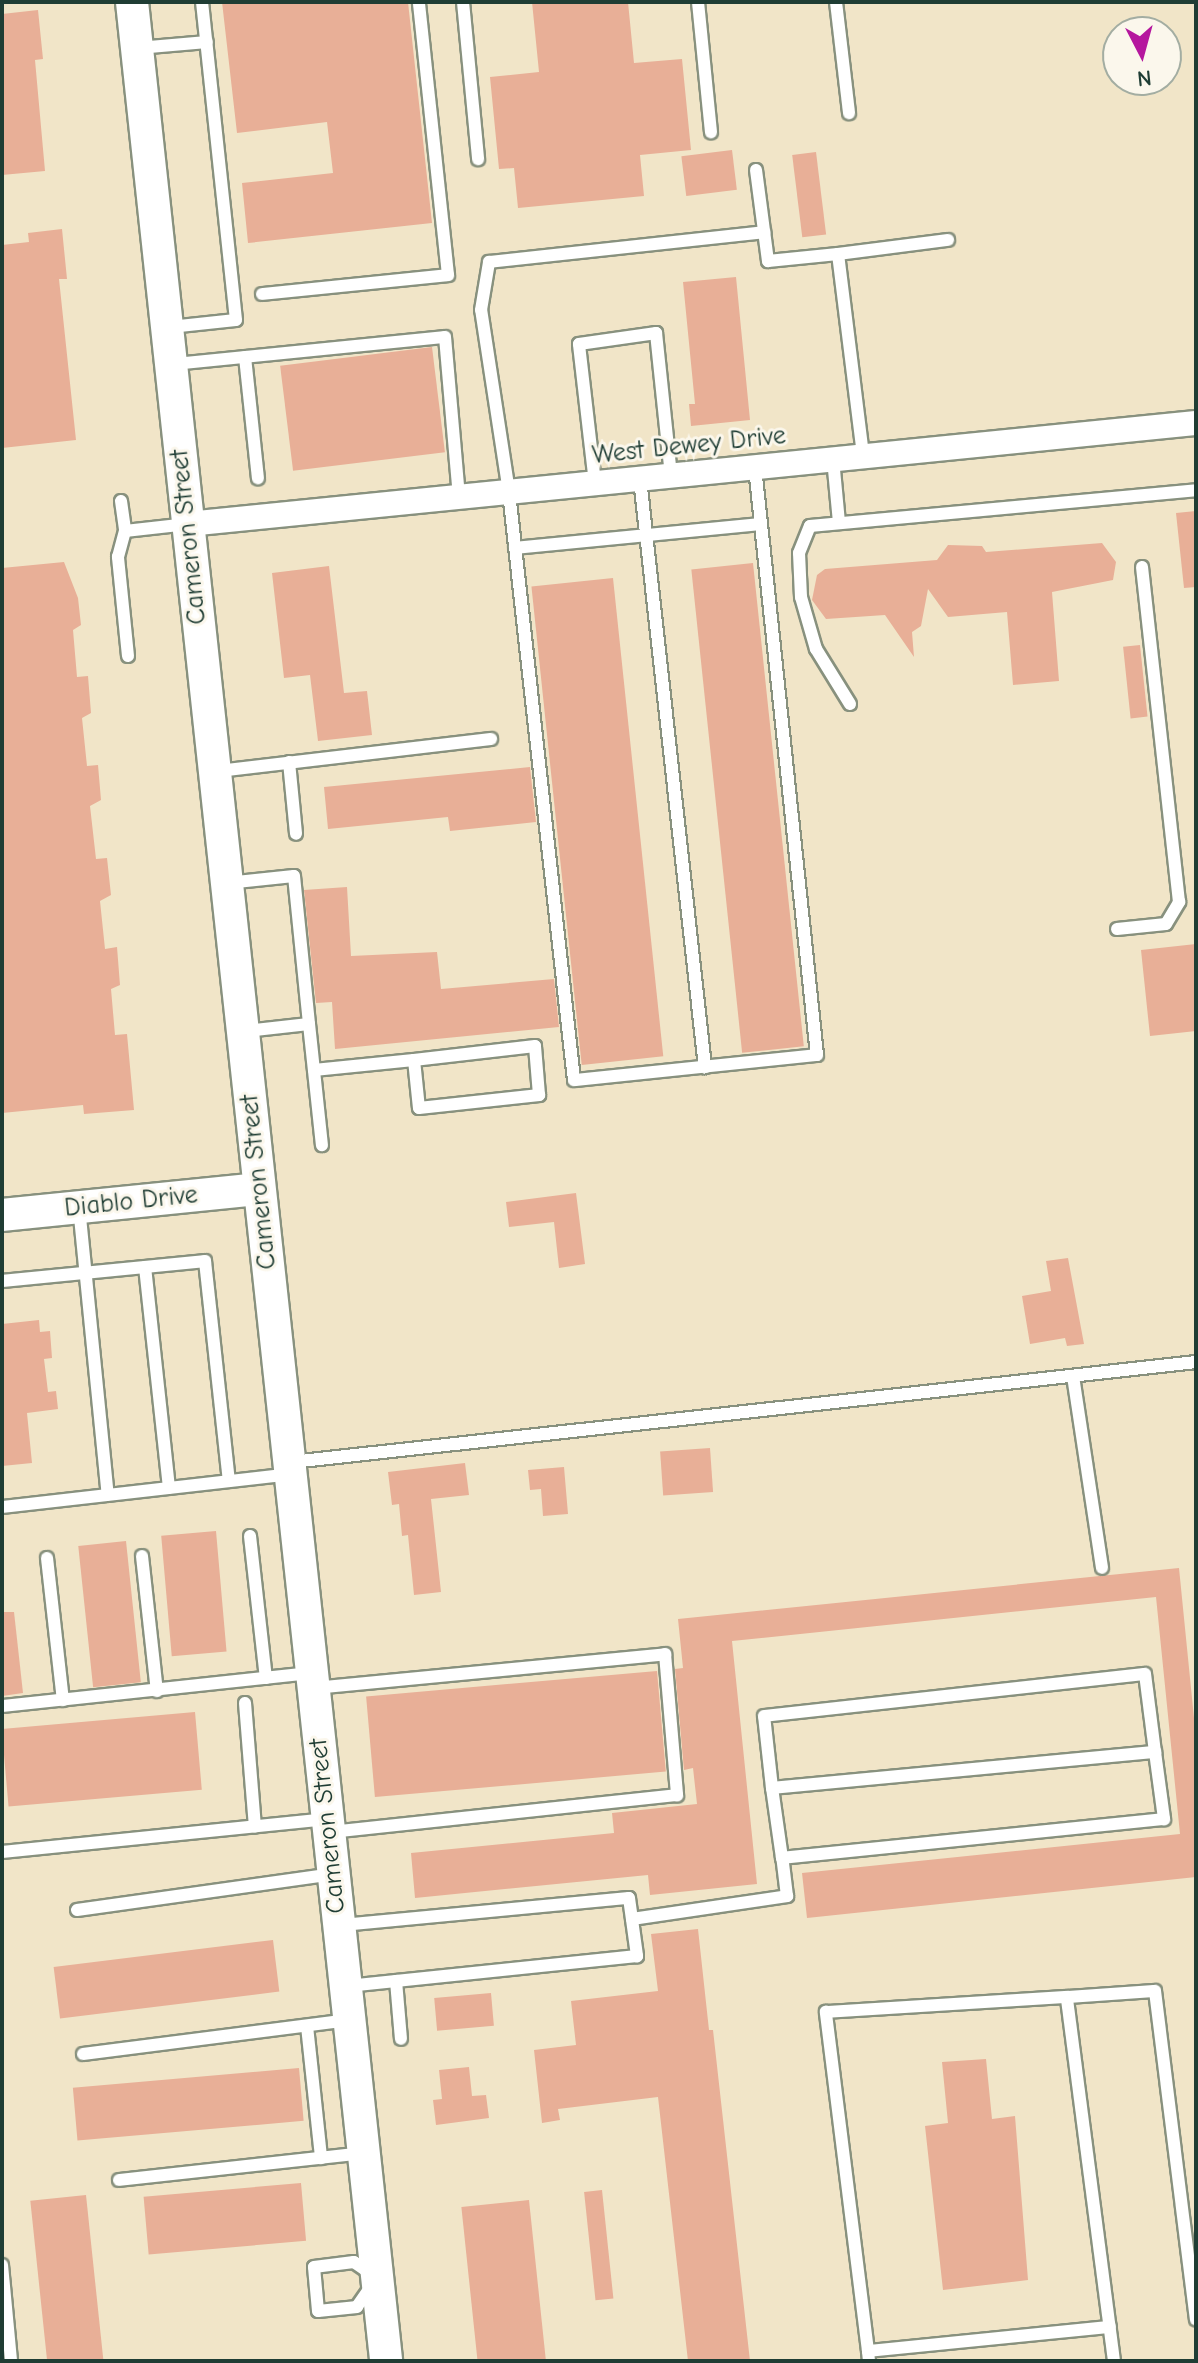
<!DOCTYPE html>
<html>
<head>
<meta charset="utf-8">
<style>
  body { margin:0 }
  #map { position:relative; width:1198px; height:2363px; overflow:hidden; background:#f1e5c8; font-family:"Comic Neue",sans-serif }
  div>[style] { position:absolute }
  .building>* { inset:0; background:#e8af97; transform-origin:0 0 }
  .roads { filter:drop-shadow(2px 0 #88917e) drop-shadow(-2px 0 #88917e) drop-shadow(0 2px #88917e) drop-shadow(0 -2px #88917e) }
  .service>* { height:12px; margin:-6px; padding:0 6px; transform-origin:6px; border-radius:6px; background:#fff }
  .minor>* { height:24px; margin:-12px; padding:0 12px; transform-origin:12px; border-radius:12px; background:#fff }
  .tertiary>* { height:32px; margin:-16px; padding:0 16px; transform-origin:16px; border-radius:16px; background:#fff }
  span { translate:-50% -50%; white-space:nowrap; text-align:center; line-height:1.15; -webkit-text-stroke:6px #fbf7ec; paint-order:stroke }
  .street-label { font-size:26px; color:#1f3d34 }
  .frame { position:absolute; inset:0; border:4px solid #1f3d34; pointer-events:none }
  .north { position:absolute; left:1102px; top:16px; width:80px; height:80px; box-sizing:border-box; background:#fbf7ec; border:2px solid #a3ada2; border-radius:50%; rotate:174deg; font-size:22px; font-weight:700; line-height:32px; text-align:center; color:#1f3d34 }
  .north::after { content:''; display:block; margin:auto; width:28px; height:36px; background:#b5179e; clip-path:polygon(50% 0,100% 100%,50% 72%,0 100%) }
</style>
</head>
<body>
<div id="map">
  <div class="building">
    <i style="clip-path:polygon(222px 2px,408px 2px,432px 223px,248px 243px,242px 183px,333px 173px,327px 122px,237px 133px)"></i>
    <i style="clip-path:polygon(532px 2px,628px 2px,634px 63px,682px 59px,691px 150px,640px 155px,644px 196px,518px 208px,514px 168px,499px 169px,490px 77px,539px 72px)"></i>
    <i style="clip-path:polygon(38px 10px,43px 59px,35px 60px,45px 171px,2px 175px,2px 14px)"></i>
    <i style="left:732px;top:150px;width:40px;height:51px;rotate:83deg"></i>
    <i style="left:816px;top:152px;width:83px;height:24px;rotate:83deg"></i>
    <i style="clip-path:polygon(62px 229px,67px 279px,59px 279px,76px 440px,2px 448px,2px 245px,29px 242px,28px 233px)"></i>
    <i style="clip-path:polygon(736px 277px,750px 420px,691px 426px,689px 404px,695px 404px,683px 282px)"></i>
    <i style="left:432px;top:347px;width:106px;height:153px;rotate:83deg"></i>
    <i style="clip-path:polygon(1196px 511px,1196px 587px,1184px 588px,1176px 513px)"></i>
    <i style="clip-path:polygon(1102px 543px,1116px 562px,1113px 580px,1052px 592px,1059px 681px,1013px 685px,1007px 612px,948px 617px,928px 589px,921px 626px,912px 632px,914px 657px,885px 615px,826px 619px,812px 600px,817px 575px,825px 569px,937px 560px,948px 545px,982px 546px,986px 552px)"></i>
    <i style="clip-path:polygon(64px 562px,78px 598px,81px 625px,73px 630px,77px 677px,88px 676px,91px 713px,82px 718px,87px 766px,98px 765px,101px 800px,90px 806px,96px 859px,107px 858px,111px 895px,100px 901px,105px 949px,117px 947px,120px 985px,111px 989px,115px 1035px,127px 1034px,134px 1110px,84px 1114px,83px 1105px,2px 1113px,2px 568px)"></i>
    <i style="left:753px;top:563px;width:486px;height:62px;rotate:84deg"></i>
    <i style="clip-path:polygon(329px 566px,344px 693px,367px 691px,372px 735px,318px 741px,310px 675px,284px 678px,272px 573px)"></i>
    <i style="left:613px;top:578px;width:481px;height:82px;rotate:84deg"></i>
    <i style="left:1140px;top:645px;width:72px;height:17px;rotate:84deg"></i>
    <i style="clip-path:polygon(530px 767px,536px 822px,450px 831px,448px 817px,328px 829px,324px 787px)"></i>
    <i style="clip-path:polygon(347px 887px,351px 956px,437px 952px,441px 989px,554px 979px,559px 1027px,335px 1049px,332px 1002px,316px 1003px,304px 890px)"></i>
    <i style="clip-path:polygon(1196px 944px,1196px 1031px,1150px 1036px,1141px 950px)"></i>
    <i style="clip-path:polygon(576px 1193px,585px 1264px,559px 1268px,554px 1222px,509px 1227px,506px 1202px)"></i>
    <i style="clip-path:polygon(1068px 1258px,1084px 1344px,1067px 1346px,1065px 1338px,1030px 1344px,1022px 1296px,1051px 1291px,1046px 1261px)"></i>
    <i style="clip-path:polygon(39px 1320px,40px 1332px,50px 1331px,52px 1358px,44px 1359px,48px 1392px,56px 1391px,58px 1409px,27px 1413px,32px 1463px,2px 1466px,2px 1324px)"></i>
    <i style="left:710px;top:1448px;width:44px;height:50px;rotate:86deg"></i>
    <i style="clip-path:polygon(465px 1463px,469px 1495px,431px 1499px,441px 1592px,414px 1595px,408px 1535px,402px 1536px,399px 1504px,392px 1505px,388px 1472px)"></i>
    <i style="clip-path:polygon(564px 1467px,568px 1514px,543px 1516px,541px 1489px,530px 1490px,528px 1470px)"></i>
    <i style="left:216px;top:1531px;width:121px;height:55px;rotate:85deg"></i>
    <i style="left:126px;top:1541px;width:142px;height:48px;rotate:84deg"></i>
    <i style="clip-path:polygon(1179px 1568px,1196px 1738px,1196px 1877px,807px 1918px,802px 1873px,1180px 1834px,1156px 1597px,732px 1641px,757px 1884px,650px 1895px,648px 1875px,415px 1898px,411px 1853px,614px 1833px,612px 1813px,697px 1804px,693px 1768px,684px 1770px,675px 1669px,683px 1668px,678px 1619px)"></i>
    <i style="clip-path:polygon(2px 1612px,14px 1612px,23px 1693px,2px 1696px)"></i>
    <i style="left:657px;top:1671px;width:101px;height:292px;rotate:85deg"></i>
    <i style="left:195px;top:1712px;width:78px;height:194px;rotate:85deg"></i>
    <i style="clip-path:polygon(698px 1929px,709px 2030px,713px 2030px,750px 2361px,688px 2361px,658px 2097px,558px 2109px,560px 2120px,542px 2123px,534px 2050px,576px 2045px,571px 2001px,658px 1991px,651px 1934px)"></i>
    <i style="left:273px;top:1940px;width:52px;height:221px;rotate:83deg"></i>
    <i style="left:491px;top:1993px;width:33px;height:57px;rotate:85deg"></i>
    <i style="clip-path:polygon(986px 2059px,992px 2119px,1015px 2116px,1028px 2280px,943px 2290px,925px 2126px,948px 2123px,942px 2062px)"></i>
    <i style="clip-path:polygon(469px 2067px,472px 2096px,486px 2095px,489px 2118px,436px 2125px,433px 2100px,442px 2099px,439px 2070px)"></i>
    <i style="left:299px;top:2068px;width:53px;height:227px;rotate:85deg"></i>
    <i style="left:301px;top:2183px;width:58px;height:158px;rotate:85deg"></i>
    <i style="left:602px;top:2190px;width:109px;height:18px;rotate:84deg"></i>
    <i style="left:86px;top:2195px;width:167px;height:56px;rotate:84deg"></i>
    <i style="left:529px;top:2200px;width:162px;height:68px;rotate:84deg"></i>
  </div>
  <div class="roads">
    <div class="service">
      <i style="left:463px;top:2px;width:158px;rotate:84.5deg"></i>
      <i style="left:698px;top:2px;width:131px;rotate:84.3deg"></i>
      <i style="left:836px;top:2px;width:112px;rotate:83.3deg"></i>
      <i style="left:138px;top:48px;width:69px;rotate:-5deg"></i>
      <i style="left:756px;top:170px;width:92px;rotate:82.5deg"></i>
      <i style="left:768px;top:261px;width:70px;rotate:-5.7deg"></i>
      <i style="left:838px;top:254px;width:204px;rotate:82.9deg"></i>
      <i style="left:838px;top:254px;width:111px;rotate:-7.3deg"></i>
      <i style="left:262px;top:294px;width:187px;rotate:-5.8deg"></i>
      <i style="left:448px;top:275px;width:275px;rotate:-96.1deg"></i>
      <i style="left:170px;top:327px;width:66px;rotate:-6.1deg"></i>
      <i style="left:236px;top:320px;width:320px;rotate:-96.1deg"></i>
      <i style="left:245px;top:357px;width:122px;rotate:83.9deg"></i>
      <i style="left:174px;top:364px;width:272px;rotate:-5.7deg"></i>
      <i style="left:445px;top:337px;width:161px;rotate:85deg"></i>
      <i style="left:833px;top:459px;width:63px;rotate:84.6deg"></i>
      <i style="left:755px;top:467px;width:591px;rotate:83.98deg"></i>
      <i style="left:817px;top:1055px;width:244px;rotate:174.1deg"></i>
      <i style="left:574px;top:1080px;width:592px;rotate:-96.31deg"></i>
      <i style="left:509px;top:492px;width:184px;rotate:-98.7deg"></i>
      <i style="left:481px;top:310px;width:49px;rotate:-80.5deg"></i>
      <i style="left:489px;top:262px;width:277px;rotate:-6.2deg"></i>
      <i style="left:640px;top:479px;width:592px;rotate:83.69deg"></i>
      <i style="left:595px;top:483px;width:140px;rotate:-96.6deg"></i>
      <i style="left:579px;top:344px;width:78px;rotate:-8.1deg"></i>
      <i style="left:656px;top:333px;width:144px;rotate:84deg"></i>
      <i style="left:121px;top:501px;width:30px;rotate:82deg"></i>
      <i style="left:515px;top:548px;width:246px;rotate:-5.6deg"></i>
      <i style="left:128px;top:656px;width:100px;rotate:-95.8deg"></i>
      <i style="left:118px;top:557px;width:27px;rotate:-75deg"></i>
      <i style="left:125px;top:531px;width:63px;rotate:-6.3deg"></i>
      <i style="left:850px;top:704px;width:65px;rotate:-121.7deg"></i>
      <i style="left:816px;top:649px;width:54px;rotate:-106.1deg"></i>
      <i style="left:801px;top:597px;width:44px;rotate:-92.6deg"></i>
      <i style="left:799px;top:553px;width:29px;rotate:-68deg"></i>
      <i style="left:810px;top:526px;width:388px;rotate:-5.3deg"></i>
      <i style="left:289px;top:762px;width:72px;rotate:84.4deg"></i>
      <i style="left:218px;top:771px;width:275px;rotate:-6.7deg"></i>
      <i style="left:227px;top:883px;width:67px;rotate:-6deg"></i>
      <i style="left:294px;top:876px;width:149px;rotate:84.2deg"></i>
      <i style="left:1117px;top:929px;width:49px;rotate:-5.8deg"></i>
      <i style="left:1166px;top:924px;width:26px;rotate:-59deg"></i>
      <i style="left:1179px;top:902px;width:337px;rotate:-96.3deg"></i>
      <i style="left:246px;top:1031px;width:63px;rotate:-6.3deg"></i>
      <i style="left:309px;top:1024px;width:122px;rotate:83.9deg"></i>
      <i style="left:314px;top:1070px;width:100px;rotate:-5.7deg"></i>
      <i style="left:414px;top:1060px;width:48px;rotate:84.1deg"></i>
      <i style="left:419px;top:1108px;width:121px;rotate:-6.2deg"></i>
      <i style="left:539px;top:1095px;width:49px;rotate:-94.7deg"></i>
      <i style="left:535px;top:1046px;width:122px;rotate:173.4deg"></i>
      <i style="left:79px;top:1207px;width:289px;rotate:84.3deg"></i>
      <i style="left:145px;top:1267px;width:222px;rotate:83.8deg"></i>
      <i style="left:2px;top:1281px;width:204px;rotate:-5.6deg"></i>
      <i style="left:205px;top:1261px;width:221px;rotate:83.8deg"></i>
      <i style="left:1073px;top:1376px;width:194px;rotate:81.4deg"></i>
      <i style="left:292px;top:1462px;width:910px;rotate:-6.31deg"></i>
      <i style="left:2px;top:1507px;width:290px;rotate:-6.5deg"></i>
      <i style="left:250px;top:1536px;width:143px;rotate:83.6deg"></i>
      <i style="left:142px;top:1556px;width:136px;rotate:83.7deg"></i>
      <i style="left:47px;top:1558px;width:143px;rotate:83.6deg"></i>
      <i style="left:315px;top:1688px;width:352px;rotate:-5.5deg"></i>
      <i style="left:665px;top:1654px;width:142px;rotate:85.1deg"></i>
      <i style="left:677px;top:1795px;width:347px;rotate:173.9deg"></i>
      <i style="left:245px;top:1703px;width:124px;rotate:85.4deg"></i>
      <i style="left:2px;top:1706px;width:311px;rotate:-6.1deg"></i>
      <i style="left:772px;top:1788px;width:72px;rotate:-96.3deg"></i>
      <i style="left:764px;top:1716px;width:383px;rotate:-6.3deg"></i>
      <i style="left:1145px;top:1674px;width:79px;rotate:82.7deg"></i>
      <i style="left:2px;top:1852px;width:327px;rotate:-5.8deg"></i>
      <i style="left:77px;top:1910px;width:259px;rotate:-8deg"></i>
      <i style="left:632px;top:1919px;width:157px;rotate:-8.4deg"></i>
      <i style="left:787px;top:1896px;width:38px;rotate:-97deg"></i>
      <i style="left:782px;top:1858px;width:71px;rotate:-98.1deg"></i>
      <i style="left:772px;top:1788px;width:385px;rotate:-5.4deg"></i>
      <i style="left:1155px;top:1752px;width:68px;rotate:82.3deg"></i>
      <i style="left:1164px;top:1819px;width:384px;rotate:174.2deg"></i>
      <i style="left:342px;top:1925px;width:288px;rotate:-5.4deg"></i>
      <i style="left:629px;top:1898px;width:59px;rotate:82.1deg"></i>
      <i style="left:637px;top:1956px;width:291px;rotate:174.1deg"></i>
      <i style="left:396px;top:1981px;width:58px;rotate:85.1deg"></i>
      <i style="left:307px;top:2026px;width:133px;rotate:83.9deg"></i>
      <i style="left:83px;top:2054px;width:268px;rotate:-7.3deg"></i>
      <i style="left:119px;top:2180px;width:245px;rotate:-6.3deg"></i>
      <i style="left:354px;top:2262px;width:28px;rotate:35deg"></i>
      <i style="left:377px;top:2278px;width:35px;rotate:125deg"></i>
      <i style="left:357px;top:2307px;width:39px;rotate:174deg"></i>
      <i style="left:318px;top:2311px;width:44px;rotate:-95.2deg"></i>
      <i style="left:314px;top:2267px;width:40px;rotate:-7.1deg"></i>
      <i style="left:2px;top:2265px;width:96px;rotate:84.6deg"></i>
      <i style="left:868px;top:2351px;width:342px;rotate:-97.1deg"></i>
      <i style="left:826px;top:2012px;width:241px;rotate:-3.6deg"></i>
      <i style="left:869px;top:2361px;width:10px;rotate:-96deg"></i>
      <i style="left:868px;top:2351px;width:243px;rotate:-5.7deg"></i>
      <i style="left:1114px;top:2361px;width:367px;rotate:-97.4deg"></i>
      <i style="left:1067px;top:1997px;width:88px;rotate:-3.9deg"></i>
      <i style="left:1155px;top:1991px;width:331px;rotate:82.9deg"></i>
    </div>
    <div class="minor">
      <i style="left:188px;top:524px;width:1013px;rotate:-5.72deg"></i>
    </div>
    <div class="tertiary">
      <i style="left:132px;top:2px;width:2373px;rotate:83.85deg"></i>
      <i style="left:2px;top:1215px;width:258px;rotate:-5.8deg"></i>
    </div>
  </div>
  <div class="street-label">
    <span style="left:689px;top:446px;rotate:-6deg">West Dewey Drive</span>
    <span style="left:189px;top:537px;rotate:-96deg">Cameron Street</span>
    <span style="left:259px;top:1182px;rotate:-96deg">Cameron Street</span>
    <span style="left:131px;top:1202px;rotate:-6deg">Diablo Drive</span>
    <span style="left:328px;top:1826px;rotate:-96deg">Cameron Street</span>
  </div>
  <div class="frame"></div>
  <div class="north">N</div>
</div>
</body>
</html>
